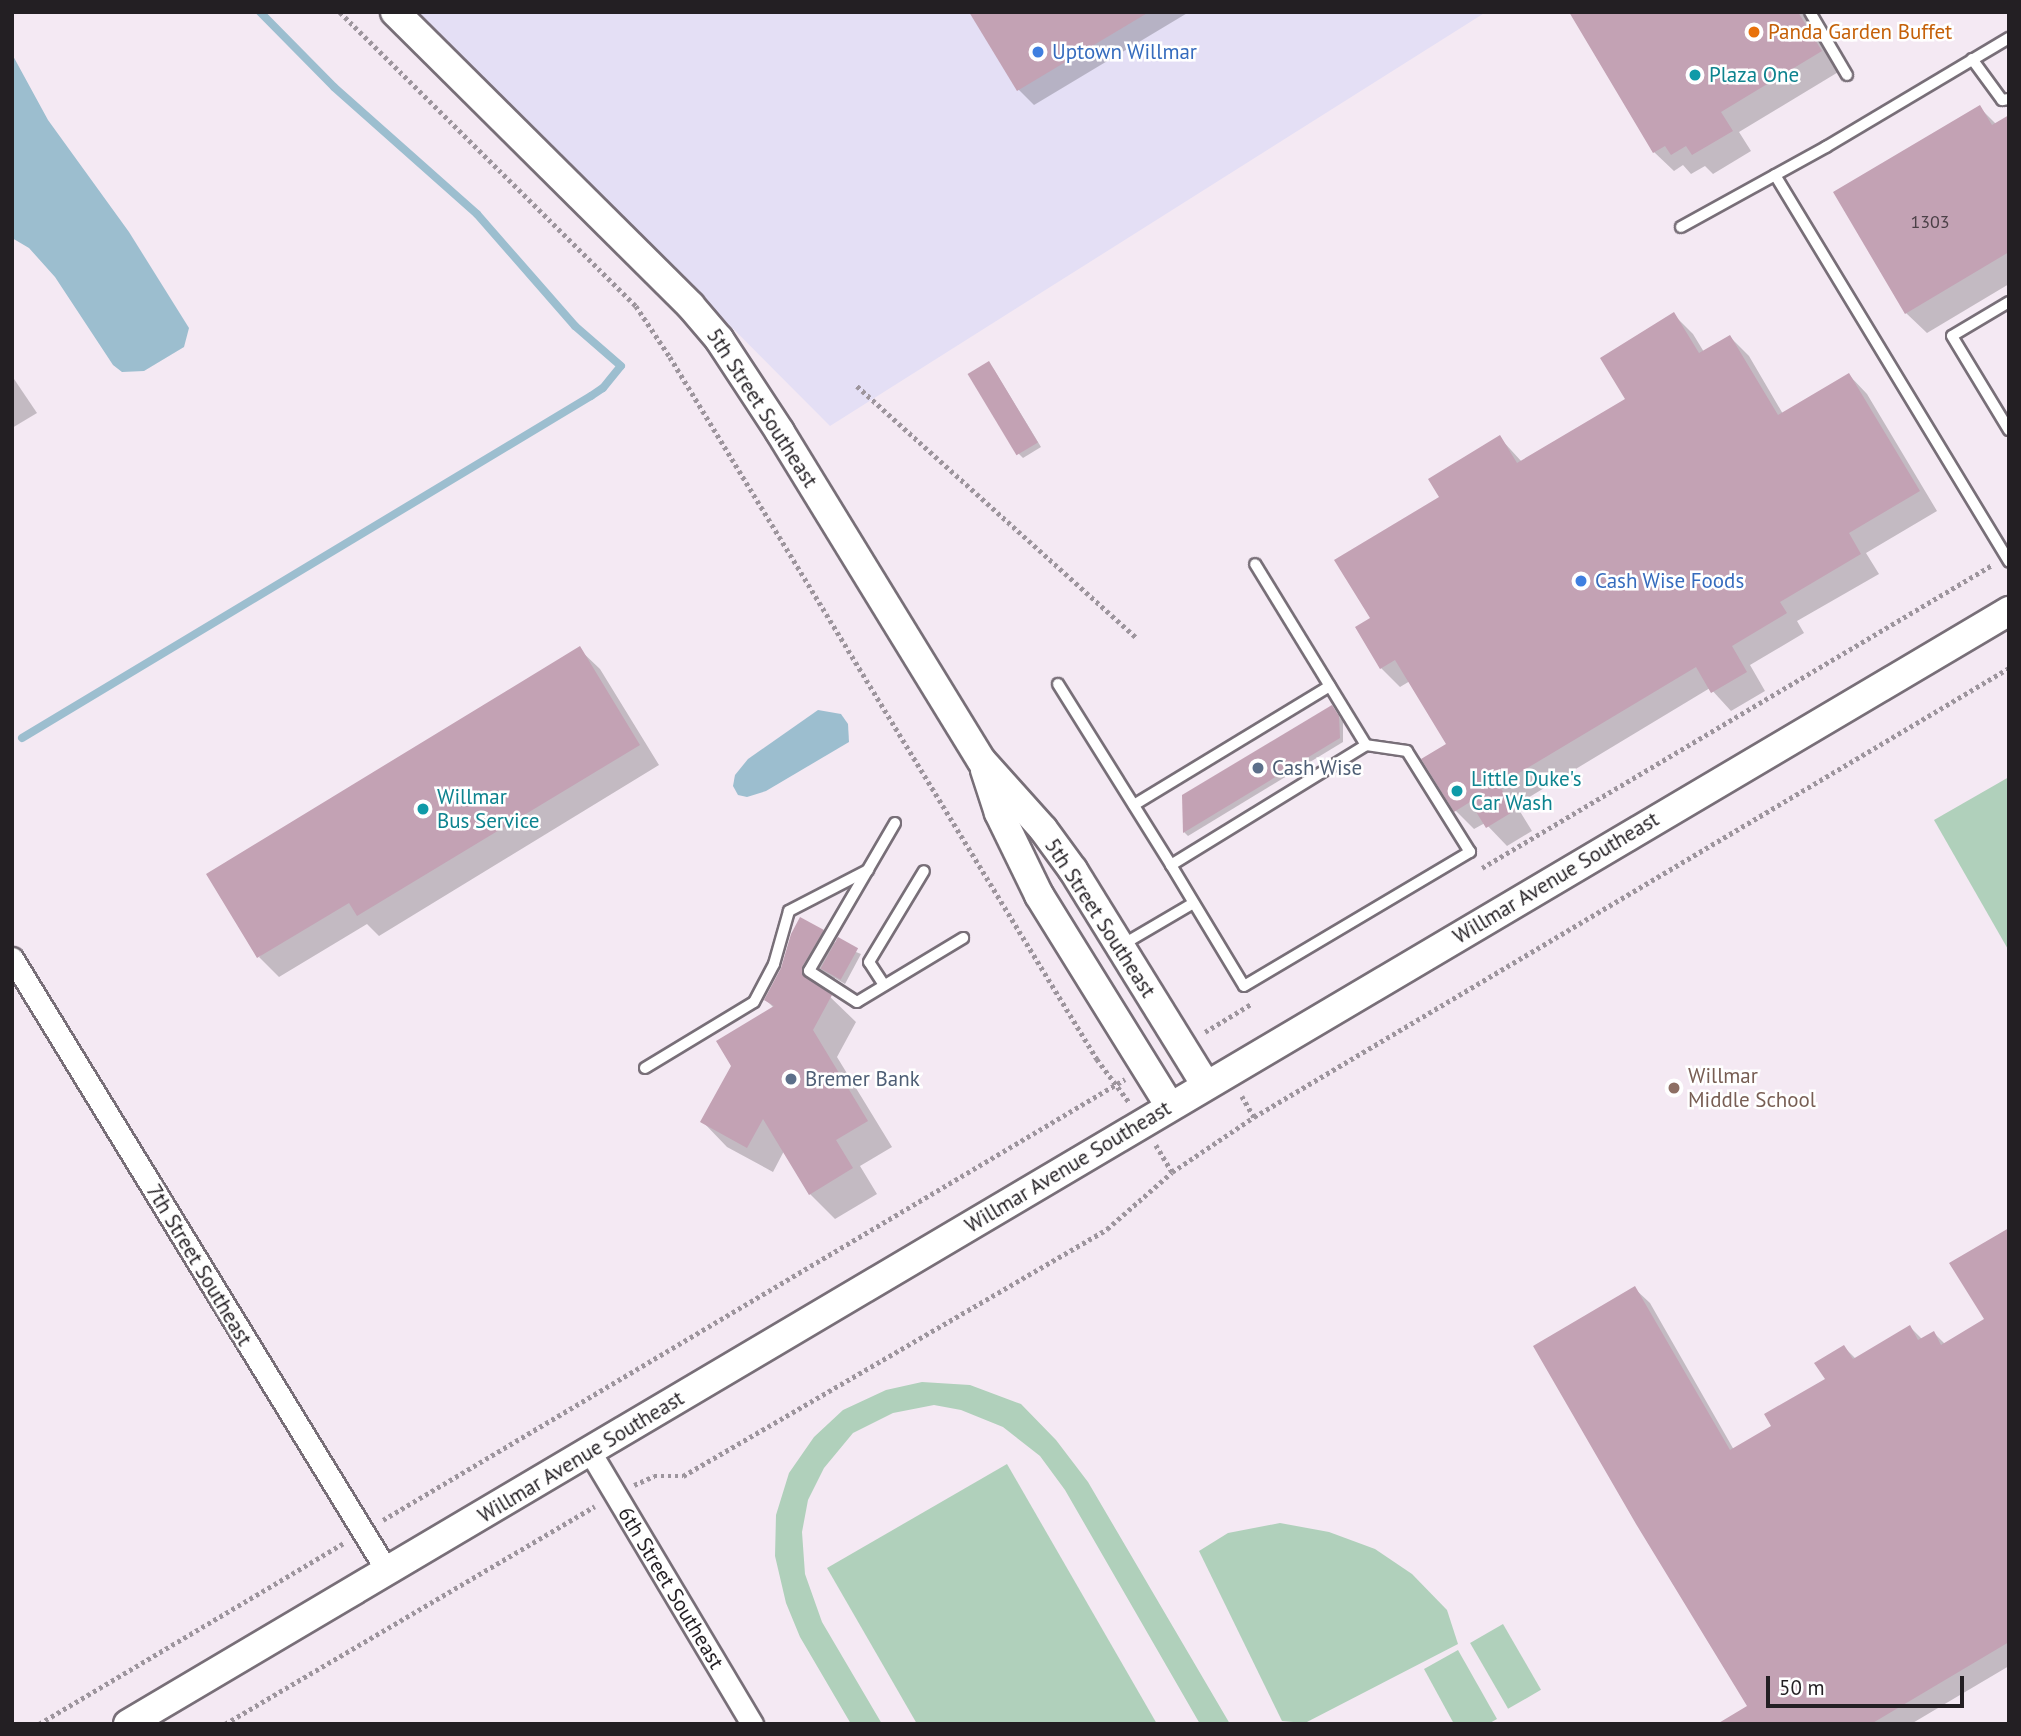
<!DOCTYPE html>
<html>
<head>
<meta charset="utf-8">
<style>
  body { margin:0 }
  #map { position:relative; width:2021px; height:1736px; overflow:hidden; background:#f4e9f3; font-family:"PT Sans",sans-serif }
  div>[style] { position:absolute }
  .commercial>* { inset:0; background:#e4dff5 }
  .green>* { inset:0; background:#b0d0bb; transform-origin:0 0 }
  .water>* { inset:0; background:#9cbecf }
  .shadow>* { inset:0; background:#0003 }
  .stream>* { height:8px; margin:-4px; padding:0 4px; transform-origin:4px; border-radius:4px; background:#9cbecf }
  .building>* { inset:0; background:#c3a2b4; transform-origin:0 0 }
  .path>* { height:4.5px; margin-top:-2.25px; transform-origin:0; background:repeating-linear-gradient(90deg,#9d959d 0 3.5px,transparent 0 7px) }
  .roads { filter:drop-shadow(2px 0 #786f78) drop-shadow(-2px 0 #786f78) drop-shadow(0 2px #786f78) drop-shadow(0 -2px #786f78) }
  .lane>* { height:10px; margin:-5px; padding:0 5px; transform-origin:5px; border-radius:5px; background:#fff }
  .street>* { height:21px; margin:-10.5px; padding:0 10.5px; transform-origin:10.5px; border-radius:10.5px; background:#fff }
  .secondary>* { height:28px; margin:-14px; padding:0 14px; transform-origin:14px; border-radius:14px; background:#fff }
  .dots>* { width:19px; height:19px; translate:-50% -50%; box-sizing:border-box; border:4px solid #fff; border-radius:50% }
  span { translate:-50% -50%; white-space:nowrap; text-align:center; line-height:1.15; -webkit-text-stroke:5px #fff; paint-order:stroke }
  .number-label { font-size:18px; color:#4b4047 }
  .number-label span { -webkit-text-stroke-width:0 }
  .food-label { font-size:21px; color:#c56008 }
  .left { translate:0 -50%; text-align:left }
  .shop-label { font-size:21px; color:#366cbe }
  .culture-label { font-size:21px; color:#0d838f }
  .street-label { font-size:21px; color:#231f23 }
  .service-label { font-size:21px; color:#4e5e75 }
  .education-label { font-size:21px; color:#785e54 }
  .frame { position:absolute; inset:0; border:14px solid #231f23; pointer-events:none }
  .scale { position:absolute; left:1766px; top:1676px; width:198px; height:32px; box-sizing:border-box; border:4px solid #231f23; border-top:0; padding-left:9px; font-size:21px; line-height:24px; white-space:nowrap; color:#231f23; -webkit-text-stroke:5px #fff; paint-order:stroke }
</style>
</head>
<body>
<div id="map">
  <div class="commercial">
    <i style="clip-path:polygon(418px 12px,1486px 12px,830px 426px)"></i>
  </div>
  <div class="green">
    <i style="clip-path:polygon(2009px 777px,2009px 951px,1934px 820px)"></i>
    <i style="clip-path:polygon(922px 1382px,970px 1385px,1021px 1404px,1056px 1440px,1088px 1482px,1230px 1724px,1200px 1724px,1065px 1490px,1040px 1456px,1003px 1427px,961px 1410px,934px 1405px,893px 1413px,853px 1433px,824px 1468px,808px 1500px,802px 1532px,805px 1574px,822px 1622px,882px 1724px,851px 1724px,800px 1637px,786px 1603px,775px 1556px,776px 1515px,789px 1473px,814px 1437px,843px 1410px,886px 1390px)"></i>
    <i style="clip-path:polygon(1007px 1464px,1157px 1724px,917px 1724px,827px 1568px)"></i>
    <i style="clip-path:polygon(1280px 1523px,1329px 1532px,1375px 1549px,1412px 1574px,1447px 1610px,1458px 1644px,1305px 1723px,1282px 1721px,1199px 1551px,1228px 1533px)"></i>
    <i style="left:1503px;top:1624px;width:76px;height:38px;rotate:60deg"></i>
    <i style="clip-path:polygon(1458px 1650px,1497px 1719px,1488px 1724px,1454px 1724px,1424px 1669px)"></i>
  </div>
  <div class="water">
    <i style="clip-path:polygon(12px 54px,48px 120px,129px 232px,189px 328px,184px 347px,144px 371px,122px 372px,113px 365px,55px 277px,29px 248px,12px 238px)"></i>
    <i style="clip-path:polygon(818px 710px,841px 714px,848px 724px,849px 742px,766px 791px,747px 797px,738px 795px,733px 786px,735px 775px,748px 759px)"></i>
  </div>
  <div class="shadow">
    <i style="clip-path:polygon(971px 12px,1189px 12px,1034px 105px,1019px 90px)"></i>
    <i style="clip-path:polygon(1571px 12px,1805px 12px,1840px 71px,1739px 132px,1751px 151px,1713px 174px,1705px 166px,1691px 174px,1683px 165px,1674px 171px,1654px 152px)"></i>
    <i style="clip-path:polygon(1979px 107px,1996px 124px,2009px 117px,2009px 284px,1927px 333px,1906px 313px)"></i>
    <i style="clip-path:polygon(1674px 315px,1693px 334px,1704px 352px,1730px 337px,1749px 356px,1783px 414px,1849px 375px,1867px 394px,1937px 511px,1866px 553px,1879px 574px,1797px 621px,1804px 633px,1750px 665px,1765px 691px,1731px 711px,1710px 688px,1516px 805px,1532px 831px,1507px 846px,1485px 823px,1474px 829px,1455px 810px,1449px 745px,1410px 681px,1400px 687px,1381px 668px,1372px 619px,1442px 498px,1500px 438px,1522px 462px,1628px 399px)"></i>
    <i style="clip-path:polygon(993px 368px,1041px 447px,1023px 458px,1019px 454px)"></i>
    <i style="clip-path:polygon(12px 376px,37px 413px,12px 428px)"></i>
    <i style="clip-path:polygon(579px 649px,600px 669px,659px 765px,379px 936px,367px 924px,279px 977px,259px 957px)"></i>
    <i style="clip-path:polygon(1332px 707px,1343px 722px,1343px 742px,1188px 836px,1184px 832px)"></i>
    <i style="clip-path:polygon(823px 931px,836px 944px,861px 954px,845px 984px,835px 978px,826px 993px,856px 1022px,837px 1057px,892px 1147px,860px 1166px,877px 1194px,835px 1219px,810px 1194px,784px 1151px,773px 1172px,727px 1147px,702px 1121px,774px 1008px,766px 1000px)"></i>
    <i style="clip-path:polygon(2009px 1230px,2009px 1666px,1911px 1724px,1740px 1724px,1749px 1706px,1634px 1288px,1650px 1303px,1734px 1450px,1773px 1426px,1827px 1380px,1844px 1347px,1856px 1359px,1910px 1327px,1922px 1339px,1934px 1333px,1945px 1344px,1986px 1319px)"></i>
  </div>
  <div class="stream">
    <i style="left:22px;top:738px;width:664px;rotate:-31.01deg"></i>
    <i style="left:591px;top:396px;width:14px;rotate:-34deg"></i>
    <i style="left:603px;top:388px;width:28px;rotate:-51deg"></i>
    <i style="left:621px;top:366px;width:61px;rotate:-139deg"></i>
    <i style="left:575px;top:326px;width:149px;rotate:-131.2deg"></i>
    <i style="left:477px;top:214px;width:191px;rotate:-138.4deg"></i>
    <i style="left:334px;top:87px;width:105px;rotate:-134.6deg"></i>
  </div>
  <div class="building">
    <i style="clip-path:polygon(969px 12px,1149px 12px,1017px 91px)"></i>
    <i style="clip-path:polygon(1569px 12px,1798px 12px,1822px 51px,1721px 112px,1733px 131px,1692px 155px,1686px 146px,1671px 155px,1665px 146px,1653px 153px)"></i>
    <i style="clip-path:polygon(1980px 105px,1992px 125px,2009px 115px,2009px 252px,1905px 314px,1833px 192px)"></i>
    <i style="clip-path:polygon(1674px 312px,1699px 353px,1730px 335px,1778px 415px,1849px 373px,1920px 491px,1849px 533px,1861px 554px,1780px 602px,1787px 613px,1732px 646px,1747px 672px,1711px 693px,1696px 667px,1499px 785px,1514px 811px,1486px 828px,1470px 802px,1454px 812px,1421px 759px,1446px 744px,1395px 660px,1380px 669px,1355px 627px,1370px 618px,1334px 560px,1439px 497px,1428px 479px,1500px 435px,1517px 463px,1625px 399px,1600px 358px)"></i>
    <i style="left:989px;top:361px;width:95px;height:25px;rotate:59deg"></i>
    <i style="clip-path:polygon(580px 646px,640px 745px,357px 916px,349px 903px,257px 958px,206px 874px)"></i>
    <i style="clip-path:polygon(1332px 705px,1339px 716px,1340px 738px,1183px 833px,1182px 795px)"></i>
    <i style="clip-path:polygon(800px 917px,824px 930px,802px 967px,802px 974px,832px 995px,813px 1030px,868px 1121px,836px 1140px,853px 1168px,809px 1195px,763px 1119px,747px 1148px,700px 1122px,731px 1066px,716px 1041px,774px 1006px,764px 1000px,781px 968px,791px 934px)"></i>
    <i style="left:838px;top:937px;width:23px;height:36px;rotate:29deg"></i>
    <i style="clip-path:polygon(2009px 1228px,2009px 1642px,1871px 1724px,1717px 1724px,1747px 1706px,1636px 1524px,1533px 1346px,1635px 1286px,1730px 1450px,1771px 1426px,1764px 1414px,1825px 1379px,1814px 1363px,1844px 1345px,1853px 1359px,1910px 1325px,1918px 1340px,1934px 1331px,1941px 1345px,1984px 1319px,1949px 1263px)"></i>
  </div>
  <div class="path">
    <i style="left:340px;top:12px;width:417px;rotate:44.8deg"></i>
    <i style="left:636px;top:306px;width:61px;rotate:56.3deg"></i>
    <i style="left:670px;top:357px;width:822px;rotate:58.69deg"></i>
    <i style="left:1097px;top:1059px;width:54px;rotate:53.3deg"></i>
    <i style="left:857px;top:386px;width:375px;rotate:42deg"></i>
    <i style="left:1482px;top:868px;width:593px;rotate:-30.72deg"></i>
    <i style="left:1205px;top:1032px;width:54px;rotate:-31.3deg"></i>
    <i style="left:1242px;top:1096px;width:24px;rotate:60deg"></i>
    <i style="left:1156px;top:1145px;width:31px;rotate:59deg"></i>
    <i style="left:634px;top:1485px;width:22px;rotate:-24deg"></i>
    <i style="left:654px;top:1476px;width:29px"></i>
    <i style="left:683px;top:1476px;width:491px;rotate:-30.2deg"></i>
    <i style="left:1107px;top:1229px;width:86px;rotate:-41.2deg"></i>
    <i style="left:1172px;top:1172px;width:99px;rotate:-33.9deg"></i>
    <i style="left:1254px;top:1117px;width:878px;rotate:-30.74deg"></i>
    <i style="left:383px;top:1520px;width:863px;rotate:-30.72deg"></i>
    <i style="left:39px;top:1724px;width:356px;rotate:-30.7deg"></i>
    <i style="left:225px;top:1724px;width:429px;rotate:-30.5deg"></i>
  </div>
  <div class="roads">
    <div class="lane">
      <i style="left:1810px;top:12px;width:73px;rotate:59.6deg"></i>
      <i style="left:1972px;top:59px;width:51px;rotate:53.8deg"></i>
      <i style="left:2002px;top:100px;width:7px;rotate:-8deg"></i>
      <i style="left:1775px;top:175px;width:452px;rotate:58.8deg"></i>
      <i style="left:1681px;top:227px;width:166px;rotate:-28.9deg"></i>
      <i style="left:1826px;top:147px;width:213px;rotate:-30.8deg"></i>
      <i style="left:2009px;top:302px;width:66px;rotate:149.2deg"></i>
      <i style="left:1952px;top:336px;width:110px;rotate:58.8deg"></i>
      <i style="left:1058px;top:684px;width:213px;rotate:58deg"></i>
      <i style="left:1171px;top:865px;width:229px;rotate:-31.6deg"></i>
      <i style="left:1366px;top:745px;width:212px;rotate:-121.5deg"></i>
      <i style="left:1134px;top:805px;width:229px;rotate:-31.3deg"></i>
      <i style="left:895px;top:823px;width:171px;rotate:120.2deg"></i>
      <i style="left:809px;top:971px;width:57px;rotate:32.9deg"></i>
      <i style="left:857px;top:1002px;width:124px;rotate:-31.1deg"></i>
      <i style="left:1171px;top:865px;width:141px;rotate:58.9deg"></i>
      <i style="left:1244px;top:986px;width:263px;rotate:-30.7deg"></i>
      <i style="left:1470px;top:852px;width:119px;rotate:-122deg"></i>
      <i style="left:1407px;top:751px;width:41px;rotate:-171.7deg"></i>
      <i style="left:1122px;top:945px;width:81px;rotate:-30.4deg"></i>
      <i style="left:884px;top:985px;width:27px;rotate:-123deg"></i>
      <i style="left:869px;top:962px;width:106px;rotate:-58.9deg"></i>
      <i style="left:645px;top:1068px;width:127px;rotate:-31.2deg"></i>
      <i style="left:754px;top:1002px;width:43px;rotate:-62.2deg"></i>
      <i style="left:774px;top:964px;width:55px;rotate:-74.2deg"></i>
      <i style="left:789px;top:911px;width:89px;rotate:-27.4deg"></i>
    </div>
    <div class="street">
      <i style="left:12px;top:958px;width:719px;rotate:58.54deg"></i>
      <i style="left:590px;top:1452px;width:317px;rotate:59.2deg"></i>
    </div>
    <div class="secondary">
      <i style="left:395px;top:12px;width:416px;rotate:44.8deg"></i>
      <i style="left:690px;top:305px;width:45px;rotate:49.5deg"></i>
      <i style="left:719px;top:339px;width:111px;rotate:56.7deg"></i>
      <i style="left:780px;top:432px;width:386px;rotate:58.5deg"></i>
      <i style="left:982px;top:761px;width:91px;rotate:48.1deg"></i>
      <i style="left:1043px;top:829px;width:51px;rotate:53.8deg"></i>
      <i style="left:1073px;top:870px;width:253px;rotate:58.3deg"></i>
      <i style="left:985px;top:770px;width:45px;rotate:72deg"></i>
      <i style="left:999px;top:813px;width:91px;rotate:64deg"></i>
      <i style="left:1039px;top:895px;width:248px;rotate:58.2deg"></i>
      <i style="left:128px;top:1724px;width:2186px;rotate:-30.61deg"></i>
    </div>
  </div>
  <div class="dots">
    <i style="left:1754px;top:32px;background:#e8710a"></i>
    <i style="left:1038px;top:52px;background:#3f7fe0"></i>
    <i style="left:1695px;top:75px;background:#0f9aa8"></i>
    <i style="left:1581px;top:581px;background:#3f7fe0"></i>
    <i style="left:1258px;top:768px;background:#5c6f8a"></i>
    <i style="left:1457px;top:791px;background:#0f9aa8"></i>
    <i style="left:423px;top:809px;background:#0f9aa8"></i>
    <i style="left:791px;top:1079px;background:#5c6f8a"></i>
    <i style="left:1674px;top:1088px;background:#8d6e63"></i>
  </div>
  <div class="number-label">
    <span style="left:1930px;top:222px">1303</span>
  </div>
  <div class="food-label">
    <span class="left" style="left:1768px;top:32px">Panda Garden Buffet</span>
  </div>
  <div class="shop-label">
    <span class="left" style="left:1052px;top:52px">Uptown Willmar</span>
    <span class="left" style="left:1595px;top:581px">Cash Wise Foods</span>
  </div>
  <div class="culture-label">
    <span class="left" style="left:1709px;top:75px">Plaza One</span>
    <span class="left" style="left:1471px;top:791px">Little Duke's<br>Car Wash</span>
    <span class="left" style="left:437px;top:809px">Willmar<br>Bus Service</span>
  </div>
  <div class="street-label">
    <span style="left:762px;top:408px;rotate:57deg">5th Street Southeast</span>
    <span style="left:1556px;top:878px;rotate:-31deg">Willmar Avenue Southeast</span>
    <span style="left:1100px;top:918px;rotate:57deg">5th Street Southeast</span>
    <span style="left:1068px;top:1167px;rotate:-31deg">Willmar Avenue Southeast</span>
    <span style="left:199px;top:1265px;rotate:59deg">7th Street Southeast</span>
    <span style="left:581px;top:1457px;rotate:-31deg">Willmar Avenue Southeast</span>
    <span style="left:671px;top:1588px;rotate:59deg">6th Street Southeast</span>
  </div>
  <div class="service-label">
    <span class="left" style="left:1272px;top:768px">Cash Wise</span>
    <span class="left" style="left:805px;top:1079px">Bremer Bank</span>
  </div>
  <div class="education-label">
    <span class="left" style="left:1688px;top:1088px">Willmar<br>Middle School</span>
  </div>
  <div class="frame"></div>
  <div class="scale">50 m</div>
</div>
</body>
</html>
